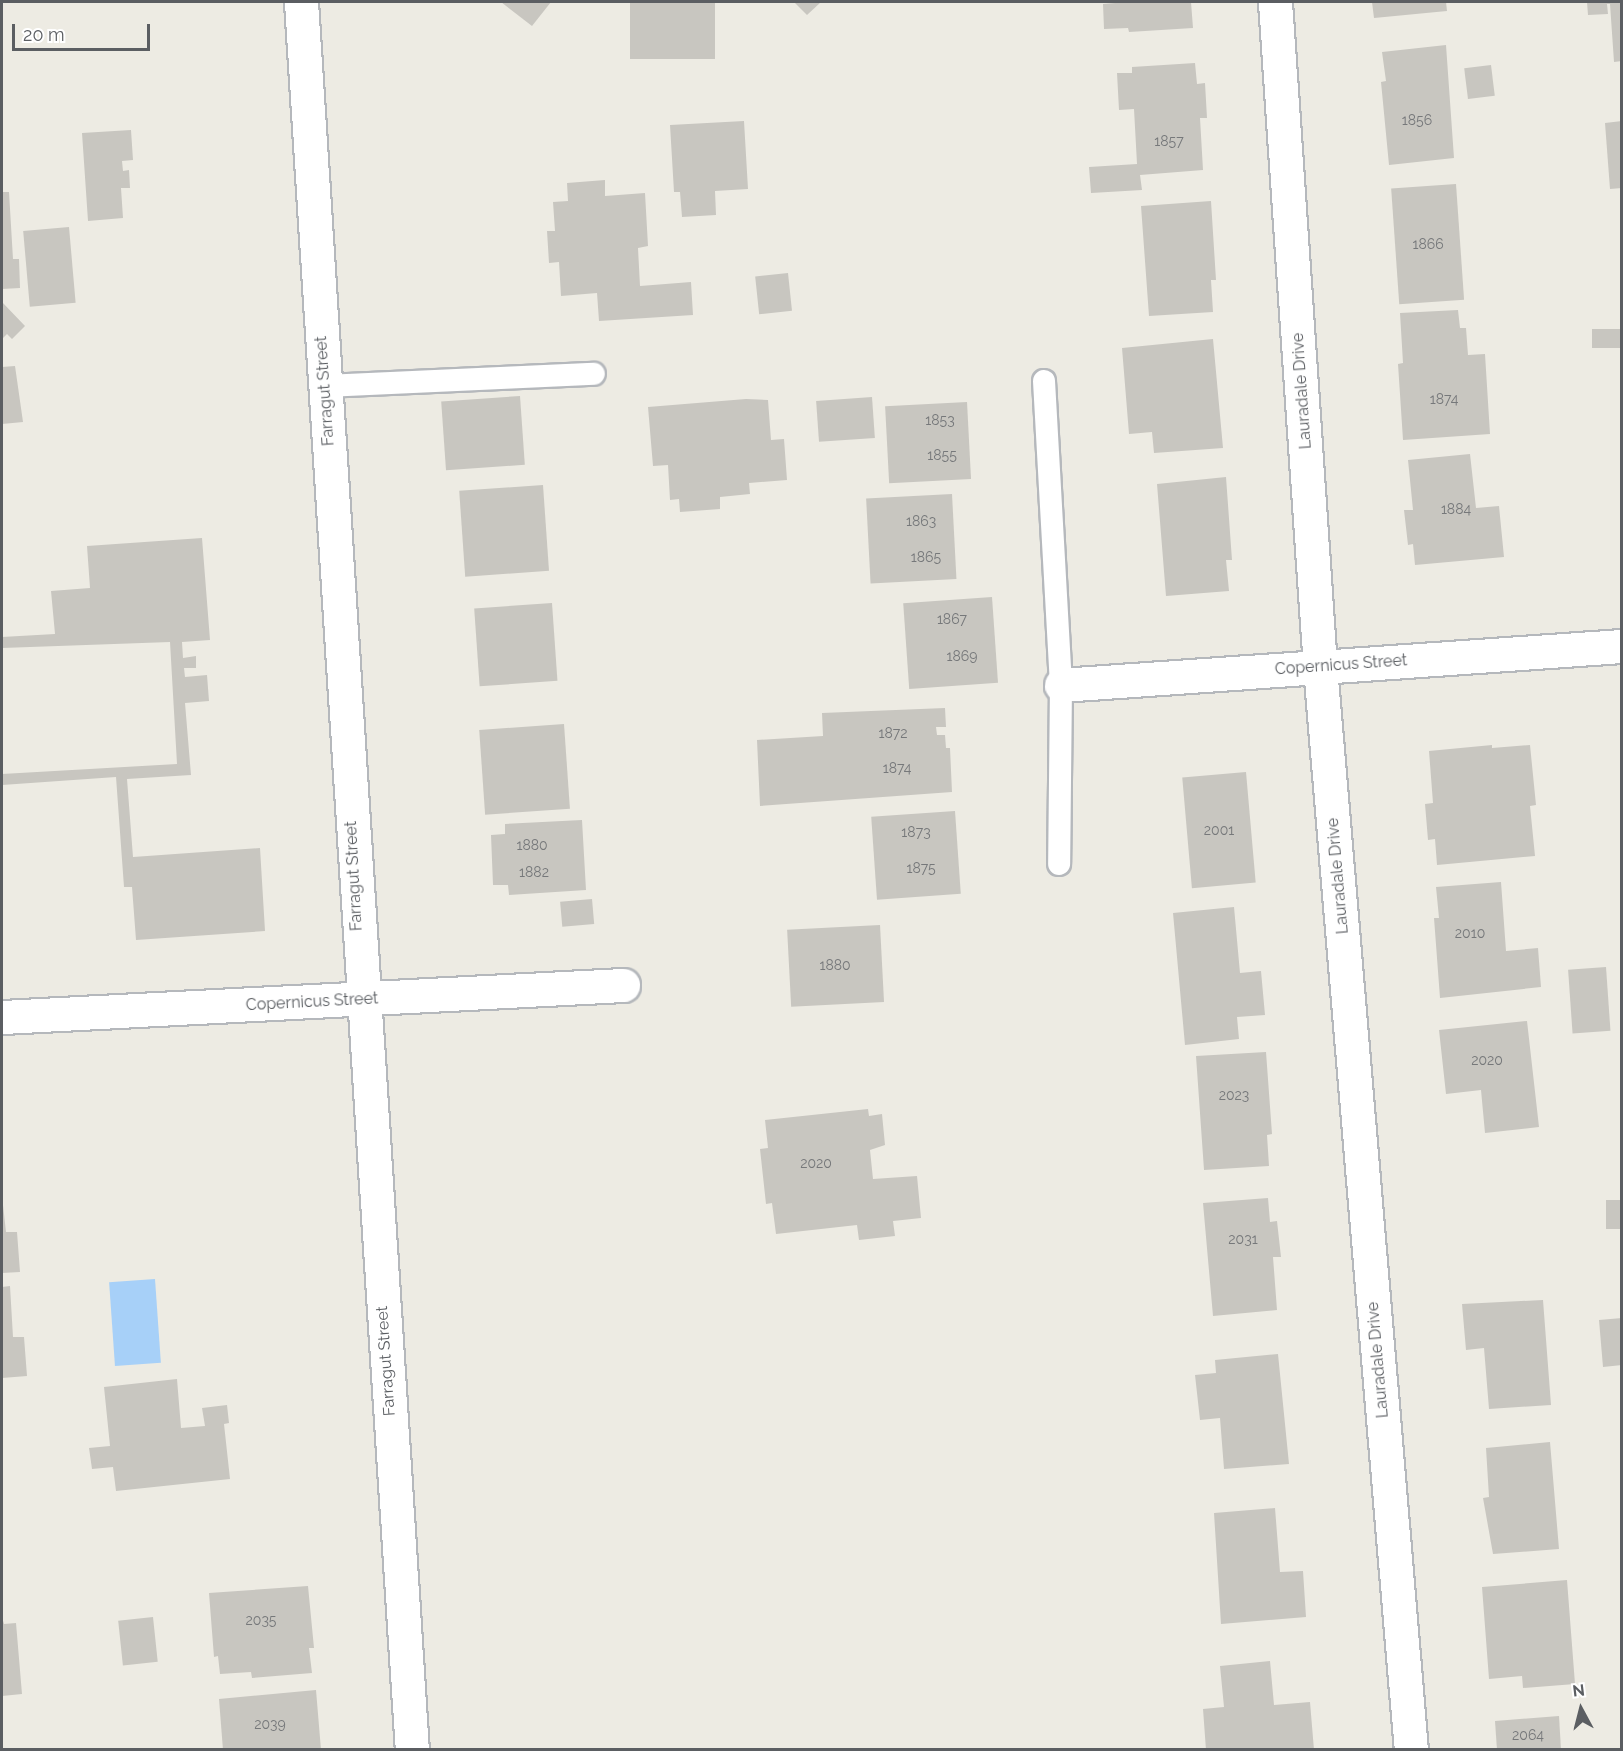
<!DOCTYPE html>
<html>
<head>
<meta charset="utf-8">
<style>
  body { margin:0 }
  #map { position:relative; width:1623px; height:1751px; overflow:hidden; background:#edebe3; font-family:Raleway,sans-serif }
  div>[style] { position:absolute }
  .water>* { inset:0; background:#a7d0f8; transform-origin:0 0 }
  .building>* { inset:0; background:#c8c6c0; transform-origin:0 0 }
  .roads { filter:drop-shadow(2px 0 #b5b8bc) drop-shadow(-2px 0 #b5b8bc) drop-shadow(0 2px #b5b8bc) drop-shadow(0 -2px #b5b8bc) }
  .lane>* { height:22px; margin:-11px; padding:0 11px; transform-origin:11px; border-radius:11px; background:#fff }
  .street>* { height:33px; margin:-16.5px; padding:0 16.5px; transform-origin:16.5px; border-radius:16.5px; background:#fff }
  span { translate:-50% -50%; white-space:nowrap; text-align:center; line-height:1.15; -webkit-text-stroke:6px #fff; paint-order:stroke }
  .number-label { font-size:14px; color:#76787a }
  .number-label span { -webkit-text-stroke-width:0 }
  .street-label { font-size:16px; color:#5b5e62 }
  .frame { position:absolute; inset:0; border:3px solid #5b5e62; pointer-events:none }
  .north { position:absolute; left:1551px; top:1679px; width:60px; height:60px; -webkit-text-stroke:4px #fff; paint-order:stroke; rotate:353deg; font-size:16px; font-weight:700; line-height:24px; text-align:center; color:#5b5e62 }
  .north::after { content:''; display:block; margin:auto; width:21px; height:27px; background:#5b5e62; clip-path:polygon(50% 0,100% 100%,50% 72%,0 100%) }
  .scale { position:absolute; left:12px; top:24px; width:138px; height:27px; box-sizing:border-box; border:3px solid #5b5e62; border-top:0; padding-left:8px; font-size:18px; line-height:21px; white-space:nowrap; color:#5b5e62; -webkit-text-stroke:4px #fff; paint-order:stroke }
</style>
</head>
<body>
<div id="map">
  <div class="water">
    <i style="left:155px;top:1279px;width:84px;height:46px;rotate:86deg"></i>
  </div>
  <div class="building">
    <i style="clip-path:polygon(501px 2px,551px 2px,532px 26px)"></i>
    <i style="left:630px;top:2px;width:85px;height:57px"></i>
    <i style="clip-path:polygon(794px 2px,821px 2px,807px 15px)"></i>
    <i style="clip-path:polygon(1127px 2px,1191px 2px,1193px 28px,1129px 32px,1128px 28px,1104px 29px,1103px 4px)"></i>
    <i style="clip-path:polygon(1372px 2px,1446px 2px,1447px 11px,1374px 18px)"></i>
    <i style="clip-path:polygon(1587px 2px,1622px 2px,1622px 61px,1614px 62px,1610px 4px,1607px 4px,1608px 14px,1588px 15px)"></i>
    <i style="clip-path:polygon(1446px 45px,1454px 158px,1389px 165px,1381px 82px,1386px 81px,1382px 52px)"></i>
    <i style="clip-path:polygon(1195px 63px,1197px 84px,1205px 83px,1207px 118px,1200px 118px,1203px 170px,1140px 175px,1142px 190px,1091px 193px,1089px 167px,1137px 164px,1134px 109px,1119px 110px,1117px 73px,1132px 73px,1132px 67px)"></i>
    <i style="left:1491px;top:65px;width:31px;height:27px;rotate:83deg"></i>
    <i style="clip-path:polygon(744px 121px,748px 189px,715px 191px,716px 215px,682px 217px,680px 192px,674px 192px,670px 125px)"></i>
    <i style="clip-path:polygon(1622px 121px,1622px 188px,1610px 189px,1605px 123px)"></i>
    <i style="clip-path:polygon(131px 130px,133px 160px,122px 161px,123px 171px,129px 170px,130px 188px,121px 188px,123px 218px,88px 221px,82px 133px)"></i>
    <i style="clip-path:polygon(605px 180px,605px 196px,645px 193px,648px 246px,638px 248px,640px 286px,691px 282px,693px 315px,599px 321px,597px 293px,561px 296px,559px 262px,549px 263px,547px 231px,555px 231px,553px 202px,568px 201px,567px 183px)"></i>
    <i style="left:1456px;top:184px;width:116px;height:65px;rotate:86deg"></i>
    <i style="clip-path:polygon(2px 192px,9px 192px,13px 259px,19px 259px,20px 288px,2px 289px)"></i>
    <i style="clip-path:polygon(1211px 201px,1216px 280px,1211px 280px,1213px 312px,1149px 316px,1141px 206px)"></i>
    <i style="left:69px;top:227px;width:76px;height:46px;rotate:85deg"></i>
    <i style="left:788px;top:273px;width:38px;height:33px;rotate:84deg"></i>
    <i style="clip-path:polygon(2px 302px,25px 326px,12px 339px,7px 334px,2px 339px)"></i>
    <i style="clip-path:polygon(1458px 310px,1460px 328px,1466px 328px,1468px 355px,1485px 354px,1490px 434px,1403px 440px,1398px 364px,1403px 363px,1400px 313px)"></i>
    <i style="left:1622px;top:329px;width:19px;height:30px;rotate:90deg"></i>
    <i style="clip-path:polygon(1213px 339px,1223px 448px,1154px 453px,1152px 432px,1129px 434px,1122px 348px)"></i>
    <i style="clip-path:polygon(15px 366px,23px 422px,2px 424px,2px 367px)"></i>
    <i style="left:520px;top:396px;width:69px;height:79px;rotate:86deg"></i>
    <i style="left:872px;top:397px;width:41px;height:56px;rotate:86deg"></i>
    <i style="clip-path:polygon(746px 399px,768px 400px,771px 440px,784px 439px,787px 480px,749px 483px,750px 494px,720px 497px,720px 509px,680px 512px,679px 499px,670px 500px,668px 465px,653px 466px,648px 407px)"></i>
    <i style="left:967px;top:402px;width:77px;height:82px;rotate:87deg"></i>
    <i style="clip-path:polygon(1470px 454px,1476px 508px,1499px 506px,1504px 557px,1415px 565px,1413px 544px,1408px 545px,1404px 510px,1413px 510px,1408px 460px)"></i>
    <i style="clip-path:polygon(1226px 477px,1232px 560px,1226px 560px,1229px 591px,1166px 596px,1157px 484px)"></i>
    <i style="left:543px;top:485px;width:86px;height:84px;rotate:86deg"></i>
    <i style="left:952px;top:494px;width:85px;height:86px;rotate:87deg"></i>
    <i style="clip-path:polygon(202px 538px,210px 640px,182px 642px,183px 658px,196px 656px,196px 668px,184px 668px,185px 677px,207px 675px,209px 701px,185px 703px,191px 775px,127px 779px,133px 857px,260px 848px,265px 931px,136px 940px,132px 887px,124px 887px,116px 777px,2px 785px,2px 774px,177px 764px,170px 642px,2px 648px,2px 637px,55px 634px,51px 591px,90px 588px,87px 546px)"></i>
    <i style="left:992px;top:597px;width:86px;height:89px;rotate:86deg"></i>
    <i style="left:552px;top:603px;width:78px;height:78px;rotate:86deg"></i>
    <i style="clip-path:polygon(945px 708px,946px 727px,936px 727px,937px 735px,945px 735px,946px 748px,950px 748px,952px 792px,760px 806px,757px 740px,823px 736px,822px 713px)"></i>
    <i style="left:564px;top:724px;width:85px;height:85px;rotate:86deg"></i>
    <i style="clip-path:polygon(1492px 745px,1492px 748px,1530px 745px,1536px 805px,1530px 806px,1535px 856px,1437px 865px,1435px 839px,1428px 840px,1425px 804px,1433px 803px,1429px 751px)"></i>
    <i style="left:1246px;top:772px;width:111px;height:64px;rotate:85deg"></i>
    <i style="left:955px;top:811px;width:83px;height:84px;rotate:86deg"></i>
    <i style="clip-path:polygon(582px 820px,586px 890px,509px 895px,508px 885px,493px 885px,491px 835px,505px 834px,505px 824px)"></i>
    <i style="clip-path:polygon(1501px 882px,1506px 951px,1538px 948px,1541px 987px,1440px 998px,1434px 918px,1439px 918px,1436px 887px)"></i>
    <i style="left:592px;top:899px;width:25px;height:32px;rotate:85deg"></i>
    <i style="clip-path:polygon(1234px 907px,1240px 973px,1261px 971px,1265px 1015px,1237px 1017px,1239px 1039px,1185px 1045px,1173px 913px)"></i>
    <i style="left:880px;top:925px;width:77px;height:93px;rotate:87deg"></i>
    <i style="left:1606px;top:967px;width:64px;height:38px;rotate:86deg"></i>
    <i style="clip-path:polygon(1527px 1021px,1539px 1127px,1485px 1133px,1481px 1090px,1446px 1094px,1439px 1030px)"></i>
    <i style="clip-path:polygon(1266px 1052px,1272px 1134px,1267px 1135px,1269px 1166px,1204px 1170px,1196px 1056px)"></i>
    <i style="clip-path:polygon(868px 1109px,869px 1116px,882px 1114px,885px 1145px,870px 1150px,873px 1179px,917px 1176px,921px 1218px,893px 1221px,895px 1236px,859px 1240px,857px 1225px,776px 1234px,772px 1203px,766px 1204px,760px 1149px,768px 1148px,765px 1120px)"></i>
    <i style="clip-path:polygon(2px 1196px,6px 1232px,17px 1232px,20px 1272px,2px 1273px)"></i>
    <i style="clip-path:polygon(1268px 1198px,1270px 1222px,1277px 1221px,1281px 1257px,1273px 1257px,1277px 1310px,1213px 1316px,1203px 1203px)"></i>
    <i style="left:1622px;top:1200px;width:29px;height:16px;rotate:90deg"></i>
    <i style="clip-path:polygon(10px 1286px,13px 1337px,24px 1337px,27px 1376px,2px 1378px,2px 1287px)"></i>
    <i style="clip-path:polygon(1543px 1300px,1551px 1405px,1489px 1409px,1484px 1348px,1466px 1350px,1462px 1304px)"></i>
    <i style="clip-path:polygon(1622px 1318px,1622px 1365px,1603px 1367px,1599px 1320px)"></i>
    <i style="clip-path:polygon(1278px 1354px,1289px 1464px,1224px 1469px,1220px 1418px,1200px 1420px,1195px 1375px,1216px 1373px,1215px 1360px)"></i>
    <i style="clip-path:polygon(177px 1379px,181px 1428px,205px 1426px,202px 1408px,227px 1405px,229px 1423px,224px 1424px,230px 1479px,116px 1491px,113px 1467px,92px 1469px,89px 1448px,110px 1446px,104px 1387px)"></i>
    <i style="clip-path:polygon(1550px 1442px,1559px 1549px,1493px 1554px,1483px 1498px,1489px 1497px,1486px 1448px)"></i>
    <i style="clip-path:polygon(1275px 1508px,1280px 1572px,1303px 1571px,1306px 1617px,1221px 1624px,1214px 1513px)"></i>
    <i style="clip-path:polygon(1567px 1580px,1575px 1684px,1523px 1688px,1522px 1676px,1489px 1679px,1482px 1587px)"></i>
    <i style="clip-path:polygon(308px 1586px,314px 1648px,309px 1648px,312px 1673px,252px 1678px,251px 1672px,220px 1674px,218px 1656px,214px 1657px,209px 1593px)"></i>
    <i style="clip-path:polygon(2px 1617px,4px 1624px,16px 1623px,22px 1694px,2px 1696px)"></i>
    <i style="left:153px;top:1617px;width:45px;height:35px;rotate:84deg"></i>
    <i style="clip-path:polygon(1270px 1661px,1274px 1705px,1310px 1702px,1314px 1750px,1206px 1750px,1203px 1709px,1224px 1707px,1220px 1666px)"></i>
    <i style="clip-path:polygon(316px 1690px,321px 1750px,223px 1750px,219px 1699px)"></i>
    <i style="clip-path:polygon(1559px 1716px,1561px 1750px,1497px 1750px,1495px 1721px)"></i>
  </div>
  <div class="roads">
    <div class="lane">
      <i style="left:1044px;top:381px;width:304px;rotate:86.8deg"></i>
      <i style="left:1061px;top:685px;width:179px;rotate:90.6deg"></i>
      <i style="left:325px;top:386px;width:269px;rotate:-2.6deg"></i>
    </div>
    <div class="street">
      <i style="left:301px;top:2px;width:1752px;rotate:86.37deg"></i>
      <i style="left:1275px;top:2px;width:667px;rotate:86.13deg"></i>
      <i style="left:1320px;top:667px;width:1087px;rotate:85.2deg"></i>
      <i style="left:1061px;top:685px;width:562px;rotate:-3.98deg"></i>
      <i style="left:2px;top:1017px;width:622px;rotate:-2.95deg"></i>
    </div>
  </div>
  <div class="number-label">
    <span style="left:1417px;top:120px">1856</span>
    <span style="left:1169px;top:141px">1857</span>
    <span style="left:1428px;top:244px">1866</span>
    <span style="left:1444px;top:399px">1874</span>
    <span style="left:940px;top:420px">1853</span>
    <span style="left:942px;top:455px">1855</span>
    <span style="left:1456px;top:509px">1884</span>
    <span style="left:921px;top:521px">1863</span>
    <span style="left:926px;top:557px">1865</span>
    <span style="left:952px;top:619px">1867</span>
    <span style="left:962px;top:656px">1869</span>
    <span style="left:893px;top:733px">1872</span>
    <span style="left:897px;top:768px">1874</span>
    <span style="left:1219px;top:830px">2001</span>
    <span style="left:916px;top:832px">1873</span>
    <span style="left:532px;top:845px">1880</span>
    <span style="left:921px;top:868px">1875</span>
    <span style="left:534px;top:872px">1882</span>
    <span style="left:1470px;top:933px">2010</span>
    <span style="left:835px;top:965px">1880</span>
    <span style="left:1487px;top:1060px">2020</span>
    <span style="left:1234px;top:1095px">2023</span>
    <span style="left:816px;top:1163px">2020</span>
    <span style="left:1243px;top:1239px">2031</span>
    <span style="left:261px;top:1620px">2035</span>
    <span style="left:270px;top:1724px">2039</span>
    <span style="left:1528px;top:1735px">2064</span>
  </div>
  <div class="street-label">
    <span style="left:325px;top:391px;rotate:-94deg">Farragut Street</span>
    <span style="left:1302px;top:391px;rotate:-94deg">Lauradale Drive</span>
    <span style="left:1341px;top:665px;rotate:-4deg">Copernicus Street</span>
    <span style="left:354px;top:876px;rotate:-93deg">Farragut Street</span>
    <span style="left:1338px;top:876px;rotate:-95deg">Lauradale Drive</span>
    <span style="left:312px;top:1002px;rotate:-3deg">Copernicus Street</span>
    <span style="left:1378px;top:1360px;rotate:-95deg">Lauradale Drive</span>
    <span style="left:386px;top:1361px;rotate:-94deg">Farragut Street</span>
  </div>
  <div class="frame"></div>
  <div class="north">N</div>
  <div class="scale">20 m</div>
</div>
</body>
</html>
